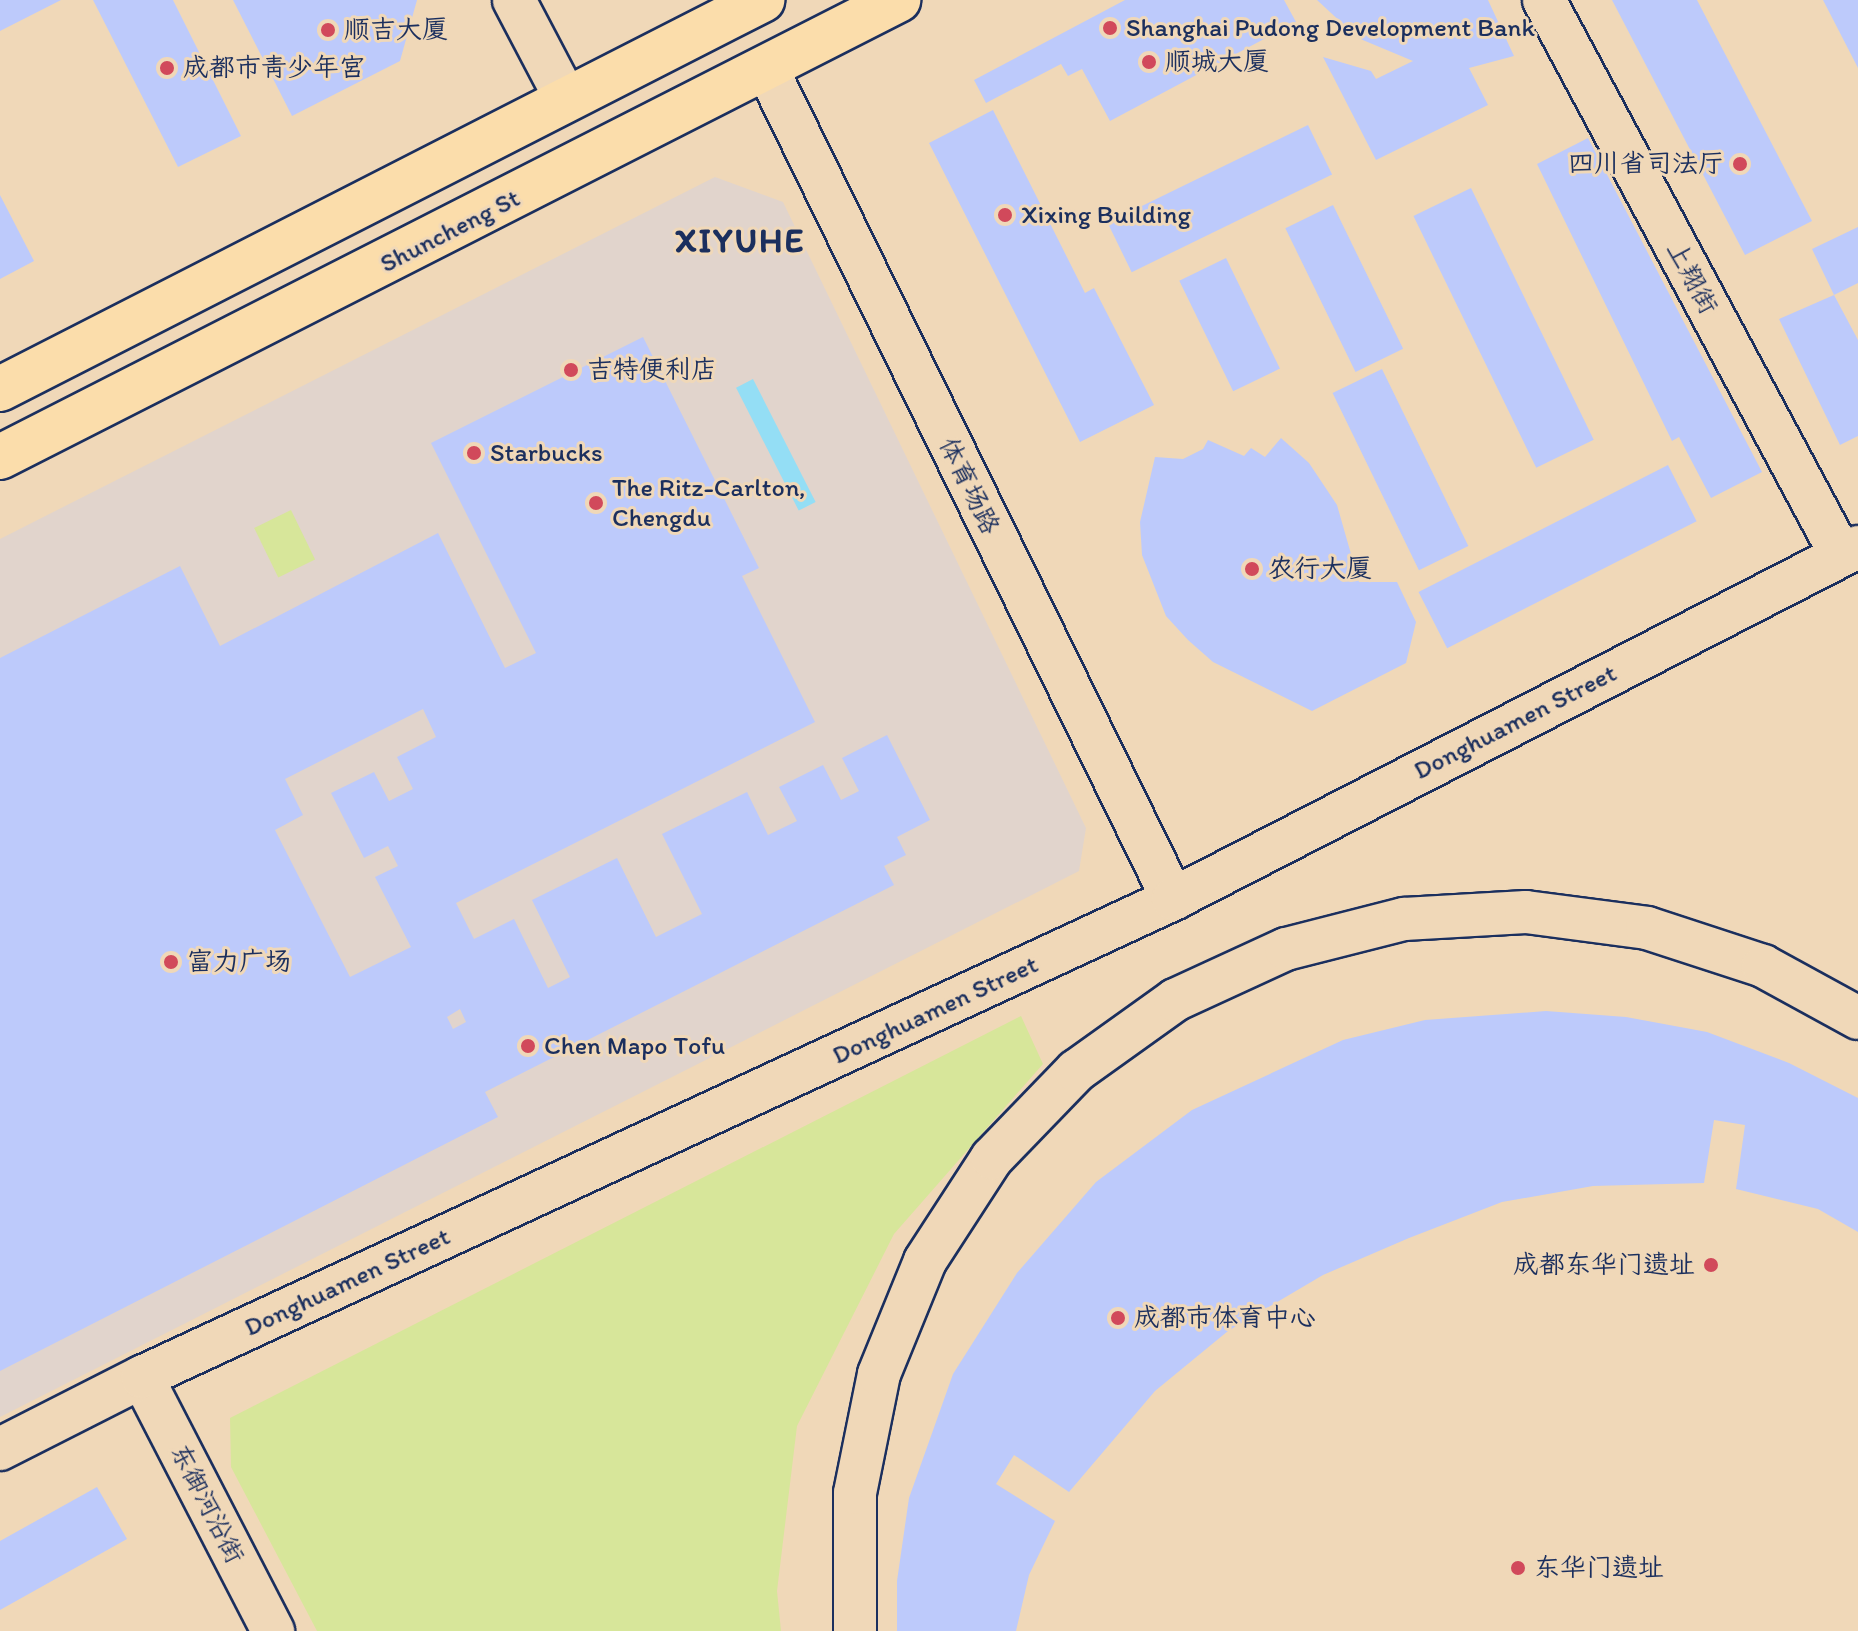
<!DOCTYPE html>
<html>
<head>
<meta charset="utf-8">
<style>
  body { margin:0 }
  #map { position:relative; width:1858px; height:1631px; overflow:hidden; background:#f0d8b8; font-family:Itim,"LXGW WenKai TC",sans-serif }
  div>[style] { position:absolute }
  .built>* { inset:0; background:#e1d4cc }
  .green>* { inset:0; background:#d7e69a; transform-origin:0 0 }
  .water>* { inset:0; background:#94def5; transform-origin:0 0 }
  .building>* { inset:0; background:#bdcafb; transform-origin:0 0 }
  .roads { filter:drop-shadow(2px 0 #1b2f5e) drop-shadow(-2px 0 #1b2f5e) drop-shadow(0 2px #1b2f5e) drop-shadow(0 -2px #1b2f5e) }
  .minor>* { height:42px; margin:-21px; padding:0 21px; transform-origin:21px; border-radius:21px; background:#f0d8b8 }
  .major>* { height:44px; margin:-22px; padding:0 22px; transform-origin:22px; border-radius:22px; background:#fbddab }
  .dots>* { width:22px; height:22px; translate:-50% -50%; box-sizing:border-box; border:4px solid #f0d8b8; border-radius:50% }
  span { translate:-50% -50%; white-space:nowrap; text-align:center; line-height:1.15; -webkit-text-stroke:6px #f0d8b8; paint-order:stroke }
  .poi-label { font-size:26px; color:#1b2f5e }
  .left { translate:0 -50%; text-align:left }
  .right { translate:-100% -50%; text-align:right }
  .street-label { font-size:26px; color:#1b2f5e }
  .district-label { font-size:34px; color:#1b2f5e; font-weight:700; letter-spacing:2px }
</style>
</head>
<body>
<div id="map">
  <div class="built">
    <i style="clip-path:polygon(715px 177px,783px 202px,1086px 828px,1079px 871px,0 1417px,0 539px)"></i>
  </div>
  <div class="green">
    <i style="left:291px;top:510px;width:55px;height:41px;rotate:64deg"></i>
    <i style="clip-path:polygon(1021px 1016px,1043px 1064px,894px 1234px,797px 1426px,777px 1591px,781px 1631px,317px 1631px,231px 1467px,230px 1418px)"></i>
  </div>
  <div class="water">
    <i style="left:753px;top:379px;width:138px;height:19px;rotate:63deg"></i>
  </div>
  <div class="building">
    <i style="clip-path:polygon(0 0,61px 0,0 31px)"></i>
    <i style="clip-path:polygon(93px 0,173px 0,241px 136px,178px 167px)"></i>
    <i style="clip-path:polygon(233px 0,417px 0,400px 61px,292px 116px)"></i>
    <i style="clip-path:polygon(1125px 0,1284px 0,1296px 22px,1110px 121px,1082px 69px,1068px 76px,1061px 64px,986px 103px,974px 80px)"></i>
    <i style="clip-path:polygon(1317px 0,1488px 0,1514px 56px,1469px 68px,1488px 105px,1376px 160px,1323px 57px,1371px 71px,1376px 79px,1413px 61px,1358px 38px)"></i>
    <i style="clip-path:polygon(1612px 0,1697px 0,1812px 221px,1745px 255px)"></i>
    <i style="clip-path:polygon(1823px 0,1858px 0,1858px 68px)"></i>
    <i style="clip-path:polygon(993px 110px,1085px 293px,1094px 288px,1154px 405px,1080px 442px,929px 143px)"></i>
    <i style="left:1308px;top:125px;width:55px;height:223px;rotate:64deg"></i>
    <i style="clip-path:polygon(1588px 138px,1762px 472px,1711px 498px,1679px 437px,1672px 441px,1537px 164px)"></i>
    <i style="left:1471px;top:188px;width:280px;height:64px;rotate:64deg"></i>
    <i style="clip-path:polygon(0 195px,34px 261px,0 279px)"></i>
    <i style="left:1333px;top:205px;width:160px;height:53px;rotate:64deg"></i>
    <i style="clip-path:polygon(1858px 227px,1858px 283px,1834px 295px,1858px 340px,1858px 436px,1840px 445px,1779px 319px,1834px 295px,1812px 249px)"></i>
    <i style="left:1226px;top:258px;width:123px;height:52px;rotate:64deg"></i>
    <i style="clip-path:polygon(evenodd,643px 337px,759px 568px,742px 576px,815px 722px,456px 903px,474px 939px,514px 919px,548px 988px,570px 977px,532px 900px,617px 858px,656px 937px,702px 914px,662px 834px,747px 792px,768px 835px,797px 821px,779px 787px,823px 765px,841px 800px,859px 791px,842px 758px,887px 735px,930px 820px,897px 837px,906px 855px,884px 866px,894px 885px,485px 1092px,498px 1117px,0 1371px,0 658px,180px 566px,220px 646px,438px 533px,505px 668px,536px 653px,431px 443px,643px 337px,423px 709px,436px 737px,397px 757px,413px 789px,389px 801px,374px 772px,331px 793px,364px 858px,388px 846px,398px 866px,375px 877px,411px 947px,350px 977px,275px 830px,303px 815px,285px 779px,423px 709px,643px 337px,460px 1009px,466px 1022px,453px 1029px,447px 1017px,460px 1009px)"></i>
    <i style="left:1382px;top:369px;width:197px;height:55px;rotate:64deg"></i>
    <i style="clip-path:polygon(1281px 438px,1309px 463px,1337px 505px,1359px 582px,1397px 582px,1416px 622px,1406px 663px,1312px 711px,1213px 662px,1188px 640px,1166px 616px,1142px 555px,1140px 522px,1155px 457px,1183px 459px,1203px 449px,1208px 440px,1244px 456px,1251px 448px,1265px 457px)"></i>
    <i style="left:1668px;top:465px;width:63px;height:280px;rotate:63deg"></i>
    <i style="clip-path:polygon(1546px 1011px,1626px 1017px,1707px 1032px,1789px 1063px,1858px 1098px,1858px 1232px,1818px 1209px,1736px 1189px,1745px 1125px,1714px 1120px,1704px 1183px,1593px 1186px,1502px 1202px,1409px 1238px,1323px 1275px,1228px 1331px,1155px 1391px,1069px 1492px,1014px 1455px,996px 1484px,1055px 1521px,1029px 1575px,1016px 1631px,897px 1631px,897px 1581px,909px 1498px,953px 1374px,1017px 1273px,1096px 1182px,1192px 1110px,1343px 1040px,1425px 1020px)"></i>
    <i style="clip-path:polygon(97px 1487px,127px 1539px,0 1610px,0 1541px)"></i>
  </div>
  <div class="roads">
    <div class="minor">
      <i style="left:514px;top:0;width:112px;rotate:62.3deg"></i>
      <i style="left:1544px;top:0;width:629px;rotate:61.85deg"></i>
      <i style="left:768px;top:71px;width:922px;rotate:63.94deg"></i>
      <i style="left:142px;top:1377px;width:286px;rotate:62.7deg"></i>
      <i style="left:0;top:1449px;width:159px;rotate:-26.9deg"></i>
      <i style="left:142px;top:1377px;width:1136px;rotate:-24.87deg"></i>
      <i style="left:1173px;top:899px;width:770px;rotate:-27.2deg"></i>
      <i style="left:855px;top:1631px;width:138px;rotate:-90deg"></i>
      <i style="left:855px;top:1493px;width:121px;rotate:-78.6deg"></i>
      <i style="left:879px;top:1374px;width:122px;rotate:-67.8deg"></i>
      <i style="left:925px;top:1261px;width:123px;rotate:-57deg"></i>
      <i style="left:992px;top:1158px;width:121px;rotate:-46deg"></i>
      <i style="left:1076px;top:1071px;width:122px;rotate:-35.6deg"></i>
      <i style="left:1175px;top:1000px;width:122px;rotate:-24.7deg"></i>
      <i style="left:1286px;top:949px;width:122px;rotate:-14.3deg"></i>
      <i style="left:1404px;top:919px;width:122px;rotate:-3.3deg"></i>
      <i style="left:1526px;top:912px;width:122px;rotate:7.5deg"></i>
      <i style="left:1647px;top:928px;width:122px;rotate:18.1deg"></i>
      <i style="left:1763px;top:966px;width:108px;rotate:28.7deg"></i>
    </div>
    <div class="major">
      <i style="left:0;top:389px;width:856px;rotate:-27.04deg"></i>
      <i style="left:0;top:457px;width:1008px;rotate:-26.97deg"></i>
    </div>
  </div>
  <div class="dots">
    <i style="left:1110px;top:28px;background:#d1495b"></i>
    <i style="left:328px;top:30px;background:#d1495b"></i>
    <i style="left:1149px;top:62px;background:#d1495b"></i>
    <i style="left:167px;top:68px;background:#d1495b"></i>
    <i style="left:1740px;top:164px;background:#d1495b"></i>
    <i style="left:1005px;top:215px;background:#d1495b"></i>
    <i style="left:571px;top:370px;background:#d1495b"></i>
    <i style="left:474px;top:453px;background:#d1495b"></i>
    <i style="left:596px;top:503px;background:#d1495b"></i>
    <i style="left:1252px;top:569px;background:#d1495b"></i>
    <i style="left:171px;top:962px;background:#d1495b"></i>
    <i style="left:528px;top:1046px;background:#d1495b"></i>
    <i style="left:1711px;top:1265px;background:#d1495b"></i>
    <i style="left:1118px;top:1318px;background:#d1495b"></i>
    <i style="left:1518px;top:1568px;background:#d1495b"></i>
  </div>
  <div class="poi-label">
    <span class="left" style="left:1126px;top:28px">Shanghai Pudong Development Bank</span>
    <span class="left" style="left:344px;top:30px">顺吉大厦</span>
    <span class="left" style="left:1165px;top:62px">顺城大厦</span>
    <span class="left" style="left:183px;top:68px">成都市青少年宫</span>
    <span class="right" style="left:1724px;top:164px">四川省司法厅</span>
    <span class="left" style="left:1021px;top:215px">Xixing Building</span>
    <span class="left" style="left:587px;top:370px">吉特便利店</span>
    <span class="left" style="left:490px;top:453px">Starbucks</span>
    <span class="left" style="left:612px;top:503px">The Ritz-Carlton,<br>Chengdu</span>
    <span class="left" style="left:1268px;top:569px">农行大厦</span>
    <span class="left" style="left:187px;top:962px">富力广场</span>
    <span class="left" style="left:544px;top:1046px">Chen Mapo Tofu</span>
    <span class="right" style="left:1695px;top:1265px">成都东华门遗址</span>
    <span class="left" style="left:1134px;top:1318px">成都市体育中心</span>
    <span class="left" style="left:1534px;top:1568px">东华门遗址</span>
  </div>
  <div class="street-label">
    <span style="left:450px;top:231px;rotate:-27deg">Shuncheng St</span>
    <span style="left:1692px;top:278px;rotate:62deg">上翔街</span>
    <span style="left:969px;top:486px;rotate:64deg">体育场路</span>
    <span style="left:1515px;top:722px;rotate:-27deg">Donghuamen Street</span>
    <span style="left:935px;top:1010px;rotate:-25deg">Donghuamen Street</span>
    <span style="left:347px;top:1282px;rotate:-25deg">Donghuamen Street</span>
    <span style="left:207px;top:1504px;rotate:63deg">东御河沿街</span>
  </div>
  <div class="district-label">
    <span style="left:740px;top:241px">XIYUHE</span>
  </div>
</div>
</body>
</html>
